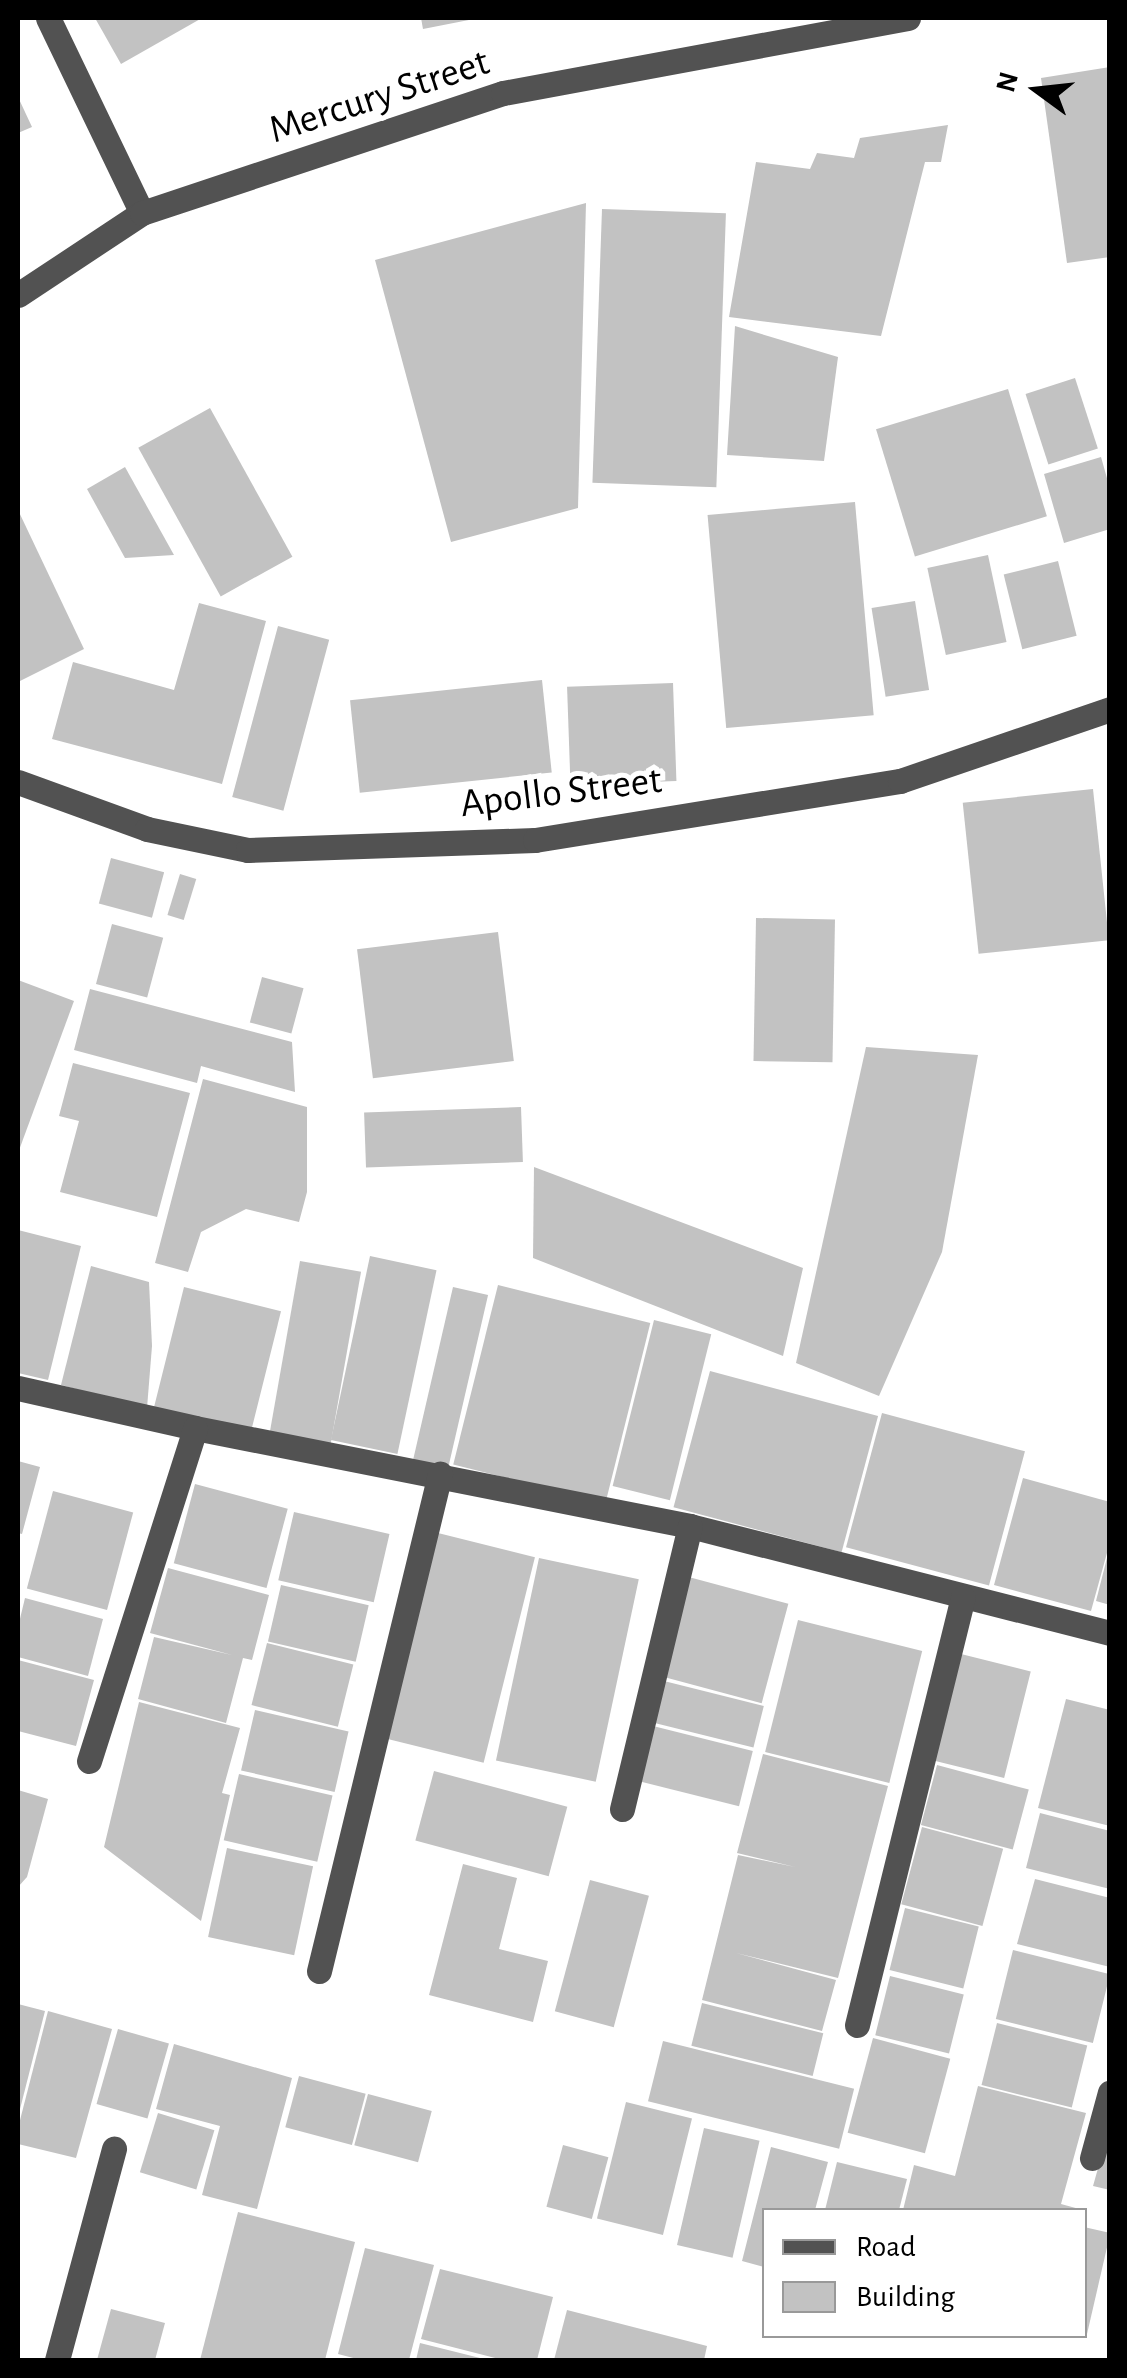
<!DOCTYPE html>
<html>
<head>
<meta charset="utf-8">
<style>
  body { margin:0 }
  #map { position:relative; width:1127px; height:2378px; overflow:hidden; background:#fff; font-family:"Alegreya Sans",sans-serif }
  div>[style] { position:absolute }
  .building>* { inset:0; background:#c2c2c2; transform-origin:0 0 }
  .minor>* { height:25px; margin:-12.5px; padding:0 12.5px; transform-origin:12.5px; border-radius:12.5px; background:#525252 }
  span { translate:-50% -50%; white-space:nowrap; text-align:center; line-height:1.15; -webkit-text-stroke:10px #fff; paint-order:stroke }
  .street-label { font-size:40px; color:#000 }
  .frame { position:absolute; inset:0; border:20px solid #000; pointer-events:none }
  .legend { position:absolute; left:762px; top:2208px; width:325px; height:130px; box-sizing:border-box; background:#fff; border:2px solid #999; margin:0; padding:12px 18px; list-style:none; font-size:30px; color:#000 }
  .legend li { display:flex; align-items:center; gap:20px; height:50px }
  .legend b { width:50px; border:2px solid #999 }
  .north { position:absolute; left:987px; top:40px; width:100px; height:100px; -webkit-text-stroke:8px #fff; paint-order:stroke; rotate:285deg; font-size:28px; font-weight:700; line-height:40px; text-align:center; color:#000 }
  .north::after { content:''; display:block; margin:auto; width:35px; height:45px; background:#000; clip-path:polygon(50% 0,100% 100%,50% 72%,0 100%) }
</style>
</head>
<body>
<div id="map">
  <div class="building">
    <i style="clip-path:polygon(95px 18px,202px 18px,121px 64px)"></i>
    <i style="clip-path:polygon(421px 18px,474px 18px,474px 19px,423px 29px)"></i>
    <i style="clip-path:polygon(1110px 67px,1110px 257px,1067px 263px,1041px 78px)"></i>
    <i style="clip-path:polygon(18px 97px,32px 127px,18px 133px)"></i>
    <i style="clip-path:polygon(948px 125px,941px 162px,925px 162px,881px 336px,729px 317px,756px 162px,810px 169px,817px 153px,854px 158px,860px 138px)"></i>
    <i style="clip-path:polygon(586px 203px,578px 508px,451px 542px,375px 260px)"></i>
    <i style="left:602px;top:209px;width:124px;height:274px;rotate:2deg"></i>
    <i style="clip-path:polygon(735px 326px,838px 357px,824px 461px,727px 455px)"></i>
    <i style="left:1075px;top:378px;width:74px;height:52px;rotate:72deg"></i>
    <i style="left:1008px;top:389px;width:133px;height:138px;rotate:73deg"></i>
    <i style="left:210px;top:408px;width:170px;height:82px;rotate:61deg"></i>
    <i style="clip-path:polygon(1101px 457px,1110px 489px,1110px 529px,1064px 543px,1044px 474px)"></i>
    <i style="clip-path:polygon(125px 467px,174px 555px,125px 558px,87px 489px)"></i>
    <i style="left:855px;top:502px;width:214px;height:148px;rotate:85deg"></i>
    <i style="clip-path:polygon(18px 510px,84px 649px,18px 682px)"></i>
    <i style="left:988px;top:555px;width:89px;height:62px;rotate:78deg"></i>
    <i style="left:1058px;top:561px;width:77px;height:56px;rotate:76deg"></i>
    <i style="left:915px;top:601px;width:90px;height:44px;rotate:81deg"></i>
    <i style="clip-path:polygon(199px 603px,266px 621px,222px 784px,52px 739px,73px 662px,174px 690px)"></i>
    <i style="left:278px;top:626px;width:53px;height:177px;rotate:15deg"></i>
    <i style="left:542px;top:680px;width:93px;height:193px;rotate:84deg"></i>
    <i style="left:673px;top:683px;width:98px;height:106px;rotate:88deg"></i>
    <i style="left:1093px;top:789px;width:152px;height:131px;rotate:84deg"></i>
    <i style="left:111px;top:858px;width:55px;height:47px;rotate:15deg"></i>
    <i style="left:180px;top:874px;width:17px;height:43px;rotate:17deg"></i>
    <i style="left:756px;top:918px;width:79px;height:143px;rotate:1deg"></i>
    <i style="left:112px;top:924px;width:53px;height:62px;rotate:15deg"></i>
    <i style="left:498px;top:932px;width:130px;height:142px;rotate:83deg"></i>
    <i style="left:262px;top:977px;width:43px;height:47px;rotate:15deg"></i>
    <i style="clip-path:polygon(18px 980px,74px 1001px,18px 1153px)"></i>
    <i style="clip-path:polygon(90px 989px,292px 1042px,295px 1092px,201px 1066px,197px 1083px,74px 1050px)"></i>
    <i style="clip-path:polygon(866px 1047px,978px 1055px,942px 1252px,879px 1396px,796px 1363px)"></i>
    <i style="clip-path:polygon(73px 1063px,190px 1093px,157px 1217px,60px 1192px,79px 1121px,59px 1116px)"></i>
    <i style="clip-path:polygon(203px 1079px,307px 1107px,307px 1192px,299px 1222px,246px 1209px,201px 1232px,188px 1272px,155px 1263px)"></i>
    <i style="left:521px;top:1107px;width:55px;height:157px;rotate:88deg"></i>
    <i style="clip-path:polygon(534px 1167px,803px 1268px,783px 1356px,533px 1258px)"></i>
    <i style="clip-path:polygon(18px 1230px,81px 1246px,48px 1380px,18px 1373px)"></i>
    <i style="left:370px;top:1256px;width:68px;height:188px;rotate:12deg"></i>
    <i style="left:300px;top:1261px;width:62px;height:179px;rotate:10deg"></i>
    <i style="clip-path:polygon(91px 1266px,149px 1282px,152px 1346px,147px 1408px,61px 1385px)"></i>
    <i style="left:498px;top:1285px;width:157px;height:185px;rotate:14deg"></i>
    <i style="left:184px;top:1287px;width:100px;height:124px;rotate:14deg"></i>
    <i style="left:453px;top:1287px;width:36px;height:177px;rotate:13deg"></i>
    <i style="left:654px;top:1320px;width:59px;height:171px;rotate:14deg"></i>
    <i style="left:710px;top:1371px;width:174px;height:141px;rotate:15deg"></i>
    <i style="left:882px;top:1413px;width:148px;height:139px;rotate:15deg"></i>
    <i style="clip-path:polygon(18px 1461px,40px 1467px,22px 1534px,18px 1533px)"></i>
    <i style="clip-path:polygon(1023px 1478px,1110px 1502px,1110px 1542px,1091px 1611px,994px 1585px)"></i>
    <i style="left:195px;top:1484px;width:96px;height:82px;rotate:15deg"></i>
    <i style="left:53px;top:1491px;width:83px;height:101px;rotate:15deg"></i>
    <i style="left:294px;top:1512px;width:98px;height:70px;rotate:13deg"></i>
    <i style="left:434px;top:1532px;width:104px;height:212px;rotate:14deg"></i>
    <i style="clip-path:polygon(1108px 1554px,1110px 1555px,1110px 1605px,1096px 1601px)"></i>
    <i style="left:539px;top:1558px;width:102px;height:207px;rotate:12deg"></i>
    <i style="clip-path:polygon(168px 1568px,269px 1595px,252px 1660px,243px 1658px,226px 1723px,138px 1699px,154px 1637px,232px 1655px,150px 1633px)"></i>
    <i style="left:685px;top:1576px;width:107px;height:103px;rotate:15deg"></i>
    <i style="left:281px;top:1585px;width:90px;height:58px;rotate:13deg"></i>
    <i style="clip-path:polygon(25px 1598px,103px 1619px,88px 1676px,18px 1657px,18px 1627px)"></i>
    <i style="left:798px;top:1620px;width:128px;height:136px;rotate:14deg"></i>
    <i style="left:267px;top:1643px;width:89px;height:64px;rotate:14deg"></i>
    <i style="left:957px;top:1653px;width:76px;height:110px;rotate:14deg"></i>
    <i style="clip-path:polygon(18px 1660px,94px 1680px,76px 1746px,18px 1731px)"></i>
    <i style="left:660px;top:1680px;width:107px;height:43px;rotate:14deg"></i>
    <i style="clip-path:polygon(1066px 1699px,1110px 1710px,1110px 1826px,1038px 1808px)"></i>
    <i style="clip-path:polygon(139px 1702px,240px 1728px,222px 1793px,230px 1795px,201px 1921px,104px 1847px)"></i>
    <i style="left:255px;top:1710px;width:96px;height:62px;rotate:13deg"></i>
    <i style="left:649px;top:1725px;width:107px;height:57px;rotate:14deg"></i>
    <i style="clip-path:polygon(763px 1754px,888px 1786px,838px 1978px,736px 1953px,836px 1980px,822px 2031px,702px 2000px,738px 1855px,795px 1867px,737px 1853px)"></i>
    <i style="left:937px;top:1765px;width:95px;height:62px;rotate:15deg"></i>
    <i style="left:434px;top:1771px;width:138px;height:72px;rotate:15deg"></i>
    <i style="left:239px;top:1774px;width:96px;height:68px;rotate:13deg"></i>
    <i style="clip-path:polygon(18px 1790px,48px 1799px,27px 1877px,18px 1887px)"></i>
    <i style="clip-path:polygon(1040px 1813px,1110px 1831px,1110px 1889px,1026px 1868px)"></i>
    <i style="left:922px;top:1827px;width:84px;height:80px;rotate:15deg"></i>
    <i style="left:227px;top:1848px;width:88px;height:91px;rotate:12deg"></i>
    <i style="clip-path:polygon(463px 1864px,517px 1878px,499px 1949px,548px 1961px,533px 2022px,429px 1995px)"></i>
    <i style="clip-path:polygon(1035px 1879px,1110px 1898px,1110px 1967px,1017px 1944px)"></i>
    <i style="left:590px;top:1880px;width:61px;height:136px;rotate:15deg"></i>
    <i style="left:905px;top:1908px;width:76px;height:64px;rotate:14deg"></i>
    <i style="left:1013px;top:1950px;width:100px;height:71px;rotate:14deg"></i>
    <i style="left:890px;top:1976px;width:76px;height:61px;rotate:14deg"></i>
    <i style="left:702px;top:2003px;width:125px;height:44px;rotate:14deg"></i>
    <i style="clip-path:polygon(18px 2004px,45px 2011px,19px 2113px,18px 2113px)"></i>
    <i style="clip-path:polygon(48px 2011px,112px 2029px,76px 2158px,18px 2144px,18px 2128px)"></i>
    <i style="left:997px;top:2023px;width:93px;height:64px;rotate:14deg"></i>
    <i style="left:118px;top:2029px;width:53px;height:78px;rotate:16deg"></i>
    <i style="left:873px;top:2038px;width:80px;height:98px;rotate:15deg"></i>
    <i style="left:663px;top:2041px;width:197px;height:62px;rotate:14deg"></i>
    <i style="clip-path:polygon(174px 2044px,292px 2078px,257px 2209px,202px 2195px,220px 2126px,156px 2109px)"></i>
    <i style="left:299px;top:2076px;width:69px;height:53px;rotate:15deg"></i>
    <i style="clip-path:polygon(978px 2086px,1086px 2113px,1061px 2204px,1083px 2210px,903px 2210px,914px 2165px,955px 2176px)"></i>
    <i style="left:368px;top:2094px;width:66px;height:53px;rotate:15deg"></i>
    <i style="left:626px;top:2102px;width:68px;height:120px;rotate:14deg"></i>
    <i style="left:158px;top:2113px;width:59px;height:62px;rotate:17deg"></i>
    <i style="clip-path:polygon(1110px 2126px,1110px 2190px,1093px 2186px)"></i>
    <i style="left:704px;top:2128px;width:57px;height:120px;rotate:13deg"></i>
    <i style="left:563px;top:2145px;width:47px;height:64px;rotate:15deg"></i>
    <i style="clip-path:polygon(771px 2147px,828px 2162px,815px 2210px,764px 2210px,764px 2267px,742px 2261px)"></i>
    <i style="clip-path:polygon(837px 2162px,907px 2179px,899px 2210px,825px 2210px)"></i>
    <i style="clip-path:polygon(238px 2212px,355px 2242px,325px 2360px,200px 2360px)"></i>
    <i style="left:1084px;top:2227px;width:27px;height:105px;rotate:13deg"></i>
    <i style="clip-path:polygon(365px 2248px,434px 2265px,409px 2360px,361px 2360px,338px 2354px)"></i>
    <i style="clip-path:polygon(440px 2269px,553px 2297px,537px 2360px,503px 2360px,421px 2339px)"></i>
    <i style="clip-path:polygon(111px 2309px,165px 2323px,155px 2360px,97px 2360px)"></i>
    <i style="clip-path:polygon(567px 2310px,707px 2346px,704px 2360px,554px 2360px)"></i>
    <i style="clip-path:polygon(420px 2343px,484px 2359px,484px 2360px,416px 2360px)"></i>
  </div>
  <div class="minor">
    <i style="left:48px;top:18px;width:216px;rotate:64.3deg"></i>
    <i style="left:18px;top:295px;width:149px;rotate:-33.5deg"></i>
    <i style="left:142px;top:213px;width:380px;rotate:-18.4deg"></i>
    <i style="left:503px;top:93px;width:412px;rotate:-10.5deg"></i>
    <i style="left:18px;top:782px;width:137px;rotate:20deg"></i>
    <i style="left:147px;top:829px;width:103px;rotate:11.7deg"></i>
    <i style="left:248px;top:850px;width:287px;rotate:-2deg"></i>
    <i style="left:535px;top:840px;width:370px;rotate:-9.2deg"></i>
    <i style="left:900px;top:781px;width:222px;rotate:-18.9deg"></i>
    <i style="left:18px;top:1388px;width:181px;rotate:12.7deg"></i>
    <i style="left:195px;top:1428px;width:505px;rotate:11.2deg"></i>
    <i style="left:690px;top:1526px;width:433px;rotate:14.3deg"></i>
    <i style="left:89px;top:1761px;width:349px;rotate:-72.3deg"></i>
    <i style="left:622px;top:1809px;width:291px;rotate:-76.5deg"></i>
    <i style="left:319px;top:1971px;width:512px;rotate:-76.32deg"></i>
    <i style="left:857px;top:2025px;width:440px;rotate:-76.1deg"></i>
    <i style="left:1092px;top:2158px;width:68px;rotate:-74.7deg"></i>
    <i style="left:57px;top:2360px;width:219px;rotate:-74.9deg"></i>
  </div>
  <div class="street-label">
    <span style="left:379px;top:96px;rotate:-18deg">Mercury Street</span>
    <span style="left:561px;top:792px;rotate:-7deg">Apollo Street</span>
  </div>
  <div class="frame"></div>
  <ul class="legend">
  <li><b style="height:12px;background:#525252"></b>Road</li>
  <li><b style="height:28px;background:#c2c2c2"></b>Building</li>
  </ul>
  <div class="north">N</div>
</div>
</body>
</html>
